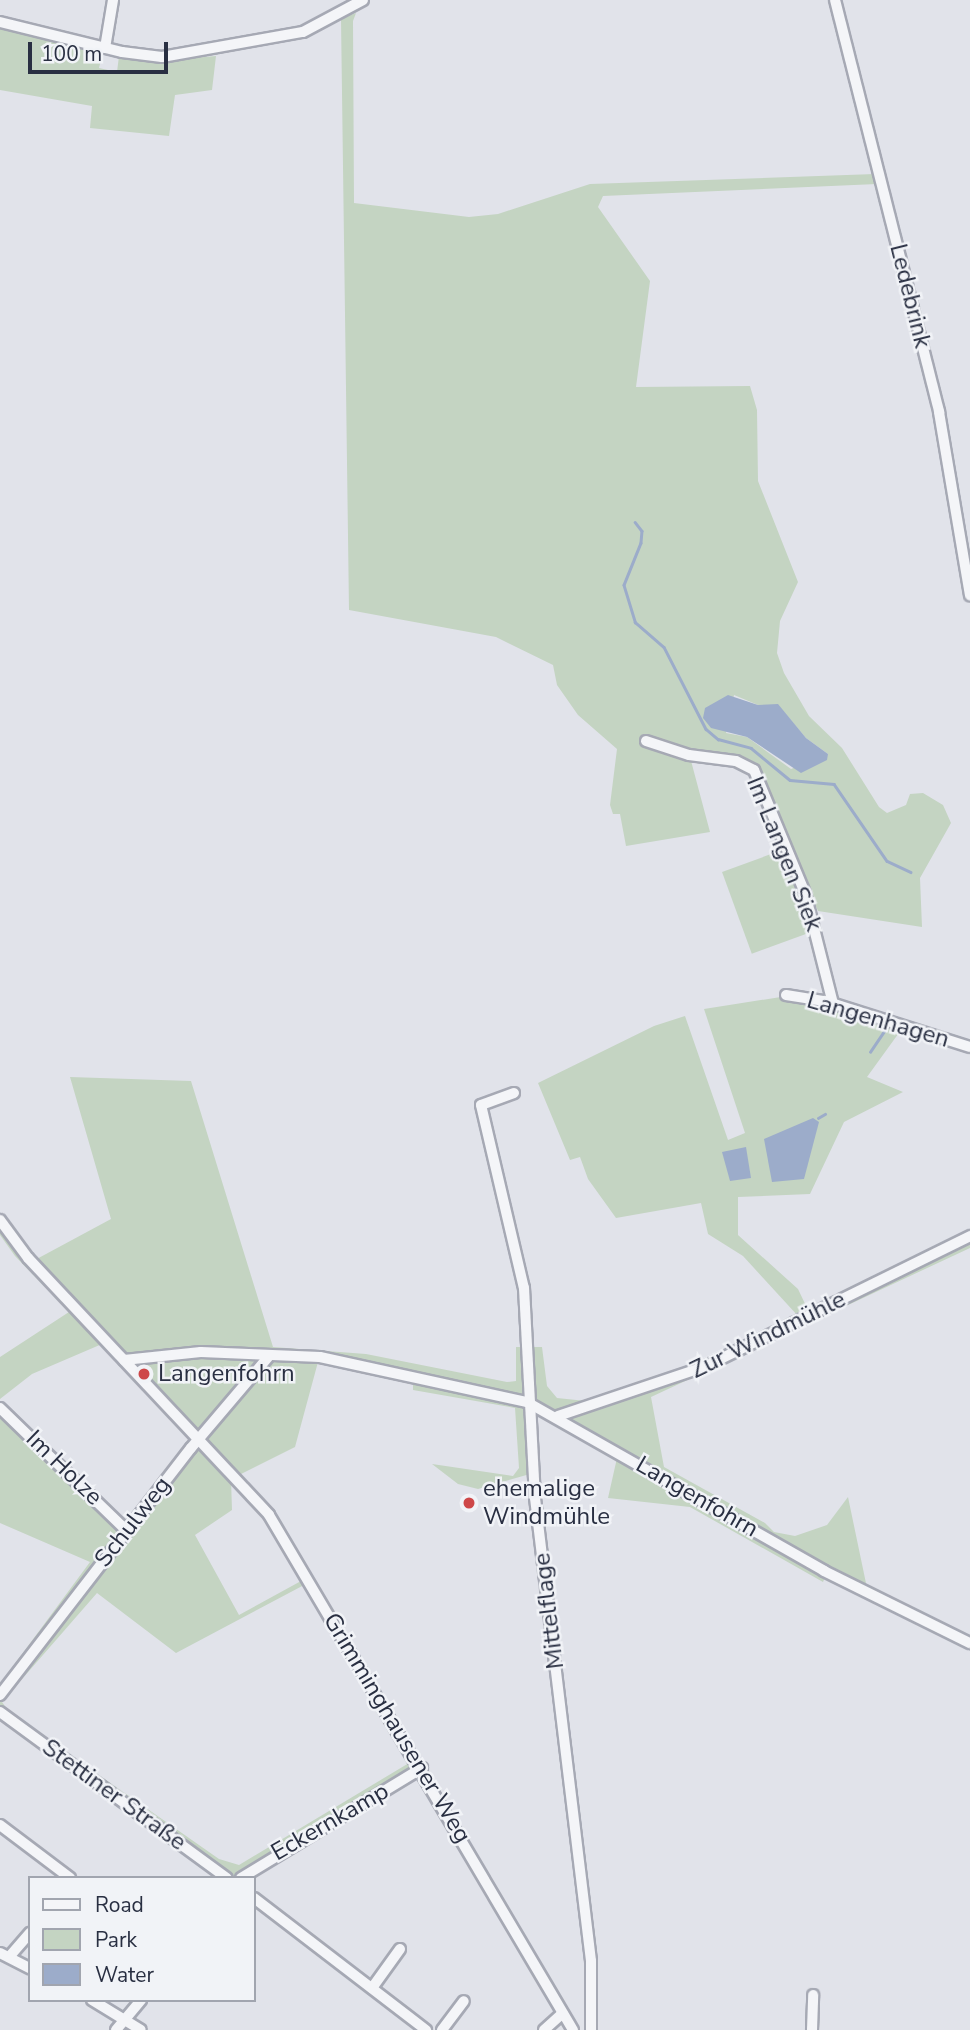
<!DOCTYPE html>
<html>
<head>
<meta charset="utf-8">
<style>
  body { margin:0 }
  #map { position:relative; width:970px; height:2030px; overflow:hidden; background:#e1e3ea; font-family:"Nunito Sans",sans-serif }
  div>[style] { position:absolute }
  .green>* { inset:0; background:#c4d4c2; transform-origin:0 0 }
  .water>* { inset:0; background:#9cacca }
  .stream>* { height:2.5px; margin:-1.25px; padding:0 1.25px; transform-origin:1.25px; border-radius:1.25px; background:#9cacca }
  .roads { filter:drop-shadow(2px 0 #a6a9b4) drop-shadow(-2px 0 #a6a9b4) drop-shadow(0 2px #a6a9b4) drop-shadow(0 -2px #a6a9b4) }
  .street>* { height:10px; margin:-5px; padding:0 5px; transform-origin:5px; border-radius:5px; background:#f4f5f8 }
  .dots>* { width:19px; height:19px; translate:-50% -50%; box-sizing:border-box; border:4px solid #f1f3f7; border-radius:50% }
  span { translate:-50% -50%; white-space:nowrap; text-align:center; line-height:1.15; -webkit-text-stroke:5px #f1f3f7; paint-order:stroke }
  .street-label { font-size:24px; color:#292f42 }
  .poi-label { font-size:24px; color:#292f42 }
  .left { translate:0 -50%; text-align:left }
  .legend { position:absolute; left:28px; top:1876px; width:228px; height:126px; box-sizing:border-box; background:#f1f3f7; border:2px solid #a1a5af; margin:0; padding:9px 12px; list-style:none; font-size:21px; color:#292f42 }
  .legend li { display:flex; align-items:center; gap:14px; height:35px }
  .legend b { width:35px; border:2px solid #a1a5af }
  .scale { position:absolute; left:28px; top:42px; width:140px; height:32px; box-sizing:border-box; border:4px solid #292f42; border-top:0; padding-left:9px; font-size:21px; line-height:24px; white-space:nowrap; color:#292f42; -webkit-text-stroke:5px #f1f3f7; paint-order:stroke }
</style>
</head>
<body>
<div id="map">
  <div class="green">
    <i style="clip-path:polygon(evenodd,356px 13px,353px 21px,354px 203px,469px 217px,498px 214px,590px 184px,875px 174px,877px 184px,603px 196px,598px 207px,650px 281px,636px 387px,750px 386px,757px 410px,758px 481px,798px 582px,780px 621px,777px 653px,784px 673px,809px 716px,842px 748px,879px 807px,887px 813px,906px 805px,910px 794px,923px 793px,943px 805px,951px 823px,920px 878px,922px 927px,818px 911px,776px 813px,753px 771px,736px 763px,690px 757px,710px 832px,626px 846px,620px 814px,613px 814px,610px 805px,617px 749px,578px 715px,557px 685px,553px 665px,496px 637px,349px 610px,341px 19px,356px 13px,734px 695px,758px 705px,778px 705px,806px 738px,828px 754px,791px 769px,747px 737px,726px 733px,734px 695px)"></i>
    <i style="clip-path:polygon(0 23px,103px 51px,99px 68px,117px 72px,119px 56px,159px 61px,216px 56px,212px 90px,175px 95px,169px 136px,90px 128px,92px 106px,0 90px)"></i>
    <i style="left:785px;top:849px;width:87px;height:67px;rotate:70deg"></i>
    <i style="clip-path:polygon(evenodd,787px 996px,901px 1030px,867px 1077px,903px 1092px,844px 1122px,810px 1194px,738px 1197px,738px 1235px,798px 1289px,808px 1310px,866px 1281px,868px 1290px,970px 1241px,970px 1248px,651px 1397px,664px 1467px,765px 1523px,774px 1532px,795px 1536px,827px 1525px,848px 1497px,867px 1588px,828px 1570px,823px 1582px,690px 1507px,608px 1498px,617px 1458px,526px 1407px,530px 1474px,478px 1489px,458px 1484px,432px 1464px,513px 1476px,519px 1468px,515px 1408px,413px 1390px,413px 1384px,318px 1362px,295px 1447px,231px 1479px,232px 1510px,195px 1535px,239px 1615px,312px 1575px,423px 1764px,236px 1878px,216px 1878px,0 1719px,0 1684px,90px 1562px,0 1523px,0 1403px,63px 1459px,126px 1525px,193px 1438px,102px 1344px,32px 1374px,0 1399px,0 1357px,69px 1312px,15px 1256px,0 1235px,0 1216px,33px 1261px,111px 1219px,70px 1077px,191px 1081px,273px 1347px,366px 1354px,507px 1382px,516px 1381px,516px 1347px,542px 1347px,547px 1386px,557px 1398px,586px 1401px,668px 1376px,798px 1316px,743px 1256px,708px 1234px,701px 1203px,616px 1218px,588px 1179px,580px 1157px,570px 1160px,538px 1083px,654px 1026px,685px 1016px,728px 1140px,745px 1133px,704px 1009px,787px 996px,306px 1584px,409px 1763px,239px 1865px,219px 1859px,9px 1712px,2px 1702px,97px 1593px,176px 1653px,306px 1584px)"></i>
  </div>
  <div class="water">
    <i style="clip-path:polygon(728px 695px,758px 705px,778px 704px,806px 738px,828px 754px,827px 760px,801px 773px,747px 737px,711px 728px,703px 718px,705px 708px)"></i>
    <i style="clip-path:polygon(813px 1118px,819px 1122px,804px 1179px,772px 1182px,764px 1139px)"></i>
    <i style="clip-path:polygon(746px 1147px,751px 1178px,730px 1181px,722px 1152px)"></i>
  </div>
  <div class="stream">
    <i style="left:635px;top:522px;width:11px;rotate:52deg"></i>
    <i style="left:642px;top:531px;width:12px;rotate:95deg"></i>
    <i style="left:641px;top:543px;width:45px;rotate:112deg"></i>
    <i style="left:624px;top:585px;width:39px;rotate:73deg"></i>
    <i style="left:635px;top:622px;width:38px;rotate:41deg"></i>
    <i style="left:664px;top:647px;width:92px;rotate:62.9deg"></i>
    <i style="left:706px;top:729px;width:16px;rotate:40deg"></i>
    <i style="left:718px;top:739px;width:34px;rotate:15deg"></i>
    <i style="left:751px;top:748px;width:50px;rotate:39.4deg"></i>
    <i style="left:790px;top:780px;width:44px;rotate:5.2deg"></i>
    <i style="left:834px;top:784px;width:93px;rotate:55.5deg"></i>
    <i style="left:887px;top:861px;width:26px;rotate:25deg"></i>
    <i style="left:870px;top:1052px;width:30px;rotate:-56deg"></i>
    <i style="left:818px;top:1118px;width:8px;rotate:-30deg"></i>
  </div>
  <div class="roads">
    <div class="street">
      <i style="left:835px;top:0;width:425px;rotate:75.8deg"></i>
      <i style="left:939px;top:412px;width:186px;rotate:80.4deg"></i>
      <i style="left:0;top:22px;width:126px;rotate:13.8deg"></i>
      <i style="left:122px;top:52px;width:40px;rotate:7.1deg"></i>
      <i style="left:162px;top:57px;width:143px;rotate:-10.1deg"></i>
      <i style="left:303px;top:32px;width:68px;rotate:-28.1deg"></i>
      <i style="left:105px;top:48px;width:49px;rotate:-80.5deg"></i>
      <i style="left:646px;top:741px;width:45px;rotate:18deg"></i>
      <i style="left:689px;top:755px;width:47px;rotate:7.3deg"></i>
      <i style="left:736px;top:761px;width:20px;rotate:27deg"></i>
      <i style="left:754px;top:770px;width:133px;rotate:67.5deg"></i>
      <i style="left:805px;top:893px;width:114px;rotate:75.8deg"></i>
      <i style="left:786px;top:995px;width:39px;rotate:9deg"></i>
      <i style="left:825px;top:1001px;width:152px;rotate:17.6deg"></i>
      <i style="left:514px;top:1093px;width:35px;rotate:160deg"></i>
      <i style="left:481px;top:1105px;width:188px;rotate:76.8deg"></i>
      <i style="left:524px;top:1288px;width:210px;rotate:87deg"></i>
      <i style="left:535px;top:1498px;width:466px;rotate:83.1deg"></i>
      <i style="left:591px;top:1961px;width:69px;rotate:90deg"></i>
      <i style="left:0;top:1220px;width:47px;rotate:53.6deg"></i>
      <i style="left:28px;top:1258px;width:352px;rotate:46.8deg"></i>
      <i style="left:269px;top:1515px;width:598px;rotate:59.45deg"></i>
      <i style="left:124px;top:1360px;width:77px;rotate:-5.9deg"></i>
      <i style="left:201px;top:1352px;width:119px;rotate:2.4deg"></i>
      <i style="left:320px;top:1357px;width:212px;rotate:12.3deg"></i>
      <i style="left:527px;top:1402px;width:342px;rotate:29.6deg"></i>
      <i style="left:824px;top:1571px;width:163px;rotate:26.3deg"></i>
      <i style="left:0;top:1408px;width:177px;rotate:44.1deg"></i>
      <i style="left:558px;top:1416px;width:154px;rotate:-18.6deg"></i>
      <i style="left:704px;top:1367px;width:297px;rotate:-26.2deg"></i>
      <i style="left:0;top:1695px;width:312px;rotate:-52.3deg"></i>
      <i style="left:191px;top:1448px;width:122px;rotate:-49.7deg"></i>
      <i style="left:0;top:1712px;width:281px;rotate:36.2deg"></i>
      <i style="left:0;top:1825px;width:88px;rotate:37.1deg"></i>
      <i style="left:241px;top:1878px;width:212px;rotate:-31.3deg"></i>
      <i style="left:254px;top:1898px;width:217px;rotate:37.5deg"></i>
      <i style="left:0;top:1953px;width:34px;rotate:27deg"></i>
      <i style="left:9px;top:1957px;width:32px;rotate:-49deg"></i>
      <i style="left:372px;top:1988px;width:48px;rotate:-54.3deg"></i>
      <i style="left:92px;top:2000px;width:57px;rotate:31.5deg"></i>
      <i style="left:116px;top:2030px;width:39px;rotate:-50deg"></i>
      <i style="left:442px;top:2030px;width:36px;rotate:-53deg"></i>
      <i style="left:544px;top:2030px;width:25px;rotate:-42deg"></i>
      <i style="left:812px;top:2030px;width:35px;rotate:-88deg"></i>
    </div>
  </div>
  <div class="dots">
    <i style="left:144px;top:1374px;background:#ce4748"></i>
    <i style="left:469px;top:1503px;background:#ce4748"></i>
  </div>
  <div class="street-label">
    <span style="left:910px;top:296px;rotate:76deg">Ledebrink</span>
    <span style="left:784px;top:854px;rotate:68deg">Im Langen Siek</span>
    <span style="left:878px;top:1020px;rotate:16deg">Langenhagen</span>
    <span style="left:768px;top:1335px;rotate:-26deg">Zur Windmühle</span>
    <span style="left:64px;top:1468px;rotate:44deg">Im Holze</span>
    <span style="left:697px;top:1497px;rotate:30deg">Langenfohrn</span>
    <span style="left:133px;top:1522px;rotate:-52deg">Schulweg</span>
    <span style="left:549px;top:1611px;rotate:-97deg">Mittelflage</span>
    <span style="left:397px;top:1728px;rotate:59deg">Grimminghausener Weg</span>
    <span style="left:114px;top:1795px;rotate:36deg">Stettiner Straße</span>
    <span style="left:330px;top:1822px;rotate:-30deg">Eckernkamp</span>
  </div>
  <div class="poi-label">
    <span class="left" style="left:158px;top:1374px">Langenfohrn</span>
    <span class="left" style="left:483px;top:1503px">ehemalige<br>Windmühle</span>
  </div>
  <ul class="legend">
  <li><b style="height:9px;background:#f4f5f8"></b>Road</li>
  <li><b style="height:19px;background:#c4d4c2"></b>Park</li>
  <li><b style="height:19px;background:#9cacca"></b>Water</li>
  </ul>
  <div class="scale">100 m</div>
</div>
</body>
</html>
